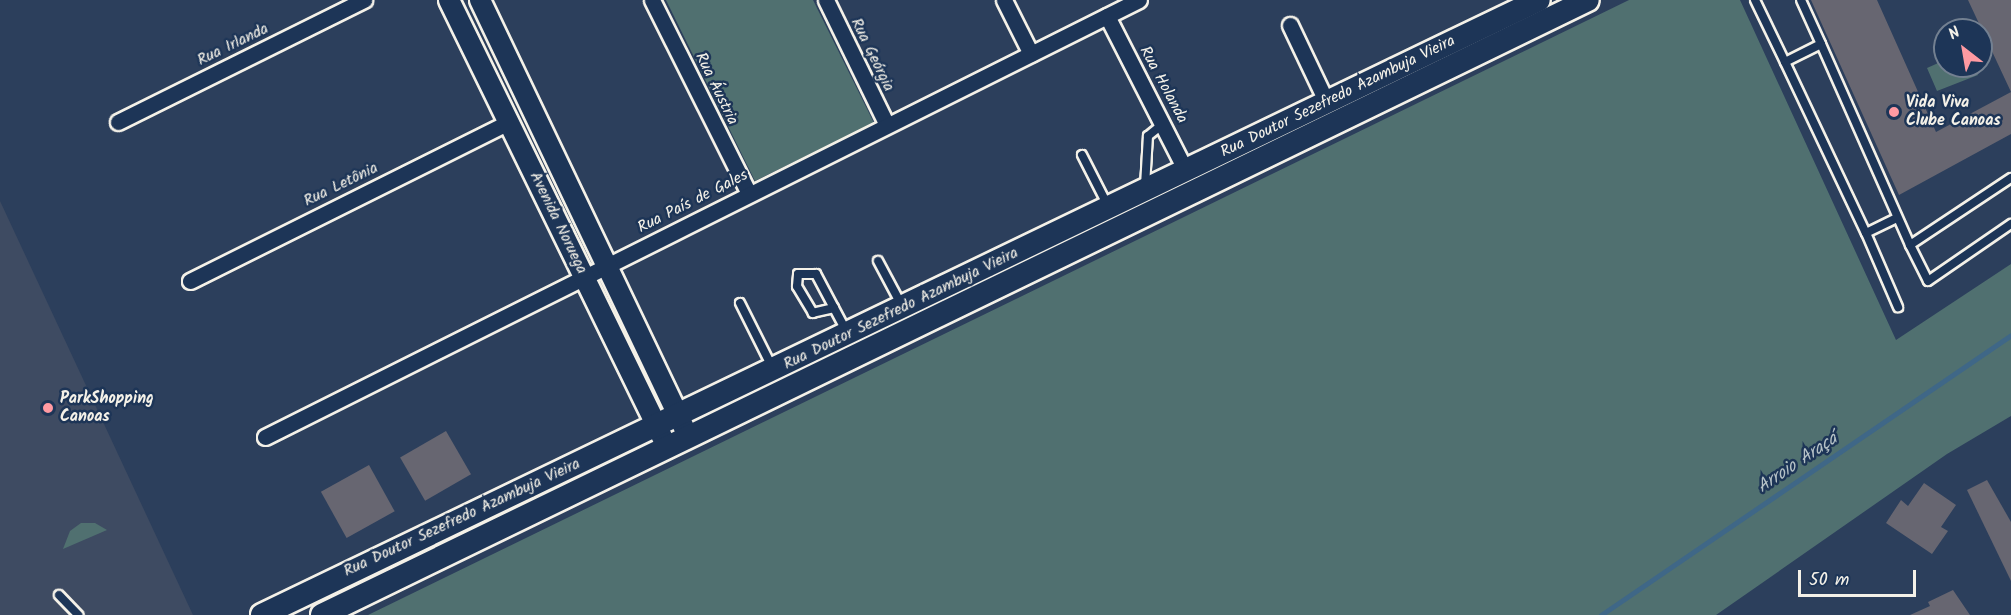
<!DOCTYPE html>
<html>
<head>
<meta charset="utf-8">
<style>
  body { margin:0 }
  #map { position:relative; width:2011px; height:615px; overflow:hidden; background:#2c3f5c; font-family:Kalam,sans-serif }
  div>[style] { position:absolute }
  .built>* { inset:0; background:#3e4b62 }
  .green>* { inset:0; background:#507070 }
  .stream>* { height:4.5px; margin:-2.25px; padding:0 2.25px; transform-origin:2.25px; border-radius:2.25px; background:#3f6787 }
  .building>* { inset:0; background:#676671; transform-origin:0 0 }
  .roads { filter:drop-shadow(2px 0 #f4f1e8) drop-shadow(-2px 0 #f4f1e8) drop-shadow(0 2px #f4f1e8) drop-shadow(0 -2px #f4f1e8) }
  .service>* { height:8px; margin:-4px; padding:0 4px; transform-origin:4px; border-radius:4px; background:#1d3557 }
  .minor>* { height:15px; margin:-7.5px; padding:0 7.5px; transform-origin:7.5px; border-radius:7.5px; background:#1d3557 }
  .tertiary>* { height:20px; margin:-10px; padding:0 10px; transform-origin:10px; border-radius:10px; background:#1d3557 }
  .secondary>* { height:22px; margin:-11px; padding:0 11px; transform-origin:11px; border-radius:11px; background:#1d3557 }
  .dots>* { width:16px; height:16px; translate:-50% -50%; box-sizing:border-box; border:3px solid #1d3557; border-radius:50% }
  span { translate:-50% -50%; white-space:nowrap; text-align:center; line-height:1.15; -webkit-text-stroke:5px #1d3557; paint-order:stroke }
  .street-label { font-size:16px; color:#f4f1e8 }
  .poi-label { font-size:16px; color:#f4f1e8; font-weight:700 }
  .left { translate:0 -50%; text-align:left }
  .water-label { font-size:18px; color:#b5c1c6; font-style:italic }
  .north { position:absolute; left:1933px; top:18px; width:60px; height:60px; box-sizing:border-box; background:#1d3557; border:2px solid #738091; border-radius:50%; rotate:329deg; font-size:16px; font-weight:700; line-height:24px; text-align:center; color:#f4f1e8 }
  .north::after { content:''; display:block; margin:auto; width:21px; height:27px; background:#ff9aa2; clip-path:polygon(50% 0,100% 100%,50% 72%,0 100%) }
  .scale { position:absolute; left:1798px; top:570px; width:118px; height:27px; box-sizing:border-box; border:3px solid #f4f1e8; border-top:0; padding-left:8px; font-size:18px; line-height:21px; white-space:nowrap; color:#f4f1e8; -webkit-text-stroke:4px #1d3557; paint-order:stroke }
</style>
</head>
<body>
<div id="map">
  <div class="built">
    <i style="clip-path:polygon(0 201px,193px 615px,0 615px)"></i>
  </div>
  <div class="green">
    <i style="clip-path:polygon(666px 0,813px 0,874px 123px,755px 181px)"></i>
    <i style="clip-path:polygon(1629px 0,1740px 0,1896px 340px,2011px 264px,2011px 416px,1947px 454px,1716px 615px,368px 615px)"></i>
    <i style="clip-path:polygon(1945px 60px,1945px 66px,1974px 66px,1978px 75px,1937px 91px,1927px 68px)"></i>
    <i style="clip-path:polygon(81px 523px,95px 523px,107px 530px,63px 549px,70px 531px)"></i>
  </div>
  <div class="stream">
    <i style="left:1601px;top:615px;width:496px;rotate:-34.3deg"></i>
  </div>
  <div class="building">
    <i style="clip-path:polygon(1811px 0,1877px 0,1936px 132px,2011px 92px,1968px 0,2011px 0,2011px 134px,1899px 195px)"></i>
    <i style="left:446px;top:431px;width:50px;height:53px;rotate:60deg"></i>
    <i style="left:369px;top:465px;width:53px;height:55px;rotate:61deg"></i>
    <i style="clip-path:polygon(1987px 480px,2011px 522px,2011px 581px,1967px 490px)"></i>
    <i style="clip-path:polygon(1924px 483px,1956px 505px,1941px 527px,1948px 531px,1932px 554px,1886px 523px,1901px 500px,1908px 506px)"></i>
    <i style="clip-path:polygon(1953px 590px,1970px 615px,1910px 615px,1930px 606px,1928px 602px)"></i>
  </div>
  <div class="roads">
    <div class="service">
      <i style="left:1755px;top:0;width:69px;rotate:64.2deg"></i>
      <i style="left:1785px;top:62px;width:40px;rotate:-26.6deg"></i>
      <i style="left:1821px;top:44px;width:48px;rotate:-114.4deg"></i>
      <i style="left:1821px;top:44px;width:220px;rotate:66.1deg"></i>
      <i style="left:1910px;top:245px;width:121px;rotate:-33.6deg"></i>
      <i style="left:1785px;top:62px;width:189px;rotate:64.7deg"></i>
      <i style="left:1866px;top:233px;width:34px;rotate:-26deg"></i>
      <i style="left:1082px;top:155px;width:55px;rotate:63deg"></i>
      <i style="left:1145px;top:186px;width:50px;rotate:-86.6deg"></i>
      <i style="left:1148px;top:136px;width:19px;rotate:-39deg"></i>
      <i style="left:1866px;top:233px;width:81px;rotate:66.6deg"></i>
      <i style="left:1910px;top:245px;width:40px;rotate:63.4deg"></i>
      <i style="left:1928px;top:281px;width:101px;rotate:-34.5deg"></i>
      <i style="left:878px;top:261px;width:49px;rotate:61.9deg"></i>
      <i style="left:740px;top:303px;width:72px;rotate:63.4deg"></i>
      <i style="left:834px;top:308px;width:22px;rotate:167deg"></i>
      <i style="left:813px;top:313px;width:31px;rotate:-121deg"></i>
      <i style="left:797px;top:286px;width:12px;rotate:-85deg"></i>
      <i style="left:798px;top:274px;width:18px"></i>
      <i style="left:816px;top:274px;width:38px;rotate:62deg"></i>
      <i style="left:834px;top:308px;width:26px;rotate:62deg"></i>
      <i style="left:59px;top:595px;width:28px;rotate:46deg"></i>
    </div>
    <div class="minor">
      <i style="left:652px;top:0;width:217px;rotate:63.4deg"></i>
      <i style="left:826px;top:0;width:139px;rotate:64deg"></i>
      <i style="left:1004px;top:0;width:60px;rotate:63.4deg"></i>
      <i style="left:1107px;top:16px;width:174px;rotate:63deg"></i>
      <i style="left:1290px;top:25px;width:86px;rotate:64.6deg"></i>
      <i style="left:118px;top:122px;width:275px;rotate:-26.4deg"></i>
      <i style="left:190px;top:281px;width:356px;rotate:-26.5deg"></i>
      <i style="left:265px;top:437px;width:977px;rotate:-26.57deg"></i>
    </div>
    <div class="tertiary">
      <i style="left:449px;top:0;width:496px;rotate:64deg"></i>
      <i style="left:480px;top:0;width:483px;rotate:64.5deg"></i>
    </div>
    <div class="secondary">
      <i style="left:262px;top:615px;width:1417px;rotate:-25.72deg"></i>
      <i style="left:322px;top:615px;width:1407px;rotate:-25.91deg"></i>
    </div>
  </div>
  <div class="dots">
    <i style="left:1894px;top:112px;background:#ff9aa2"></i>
    <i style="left:48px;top:408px;background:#ff9aa2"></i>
  </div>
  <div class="street-label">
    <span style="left:233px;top:45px;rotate:-26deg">Rua Irlanda</span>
    <span style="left:872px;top:55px;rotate:64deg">Rua Geórgia</span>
    <span style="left:1163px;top:85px;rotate:62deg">Rua Holanda</span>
    <span style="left:716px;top:89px;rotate:64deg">Rua Áustria</span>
    <span style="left:1338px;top:97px;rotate:-26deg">Rua Doutor Sezefredo Azambuja Vieira</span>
    <span style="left:341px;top:185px;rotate:-26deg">Rua Letônia</span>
    <span style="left:693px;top:202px;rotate:-27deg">Rua País de Gales</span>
    <span style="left:558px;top:223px;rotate:64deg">Avenida Noruega</span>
    <span style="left:901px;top:309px;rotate:-26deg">Rua Doutor Sezefredo Azambuja Vieira</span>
    <span style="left:462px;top:518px;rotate:-25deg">Rua Doutor Sezefredo Azambuja Vieira</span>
  </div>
  <div class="poi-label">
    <span class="left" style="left:1906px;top:112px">Vida Viva<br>Clube Canoas</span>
    <span class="left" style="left:60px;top:408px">ParkShopping<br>Canoas</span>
  </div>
  <div class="water-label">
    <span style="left:1798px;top:464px;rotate:-34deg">Arroio Araçá</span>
  </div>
  <div class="north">N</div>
  <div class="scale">50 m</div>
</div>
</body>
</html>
